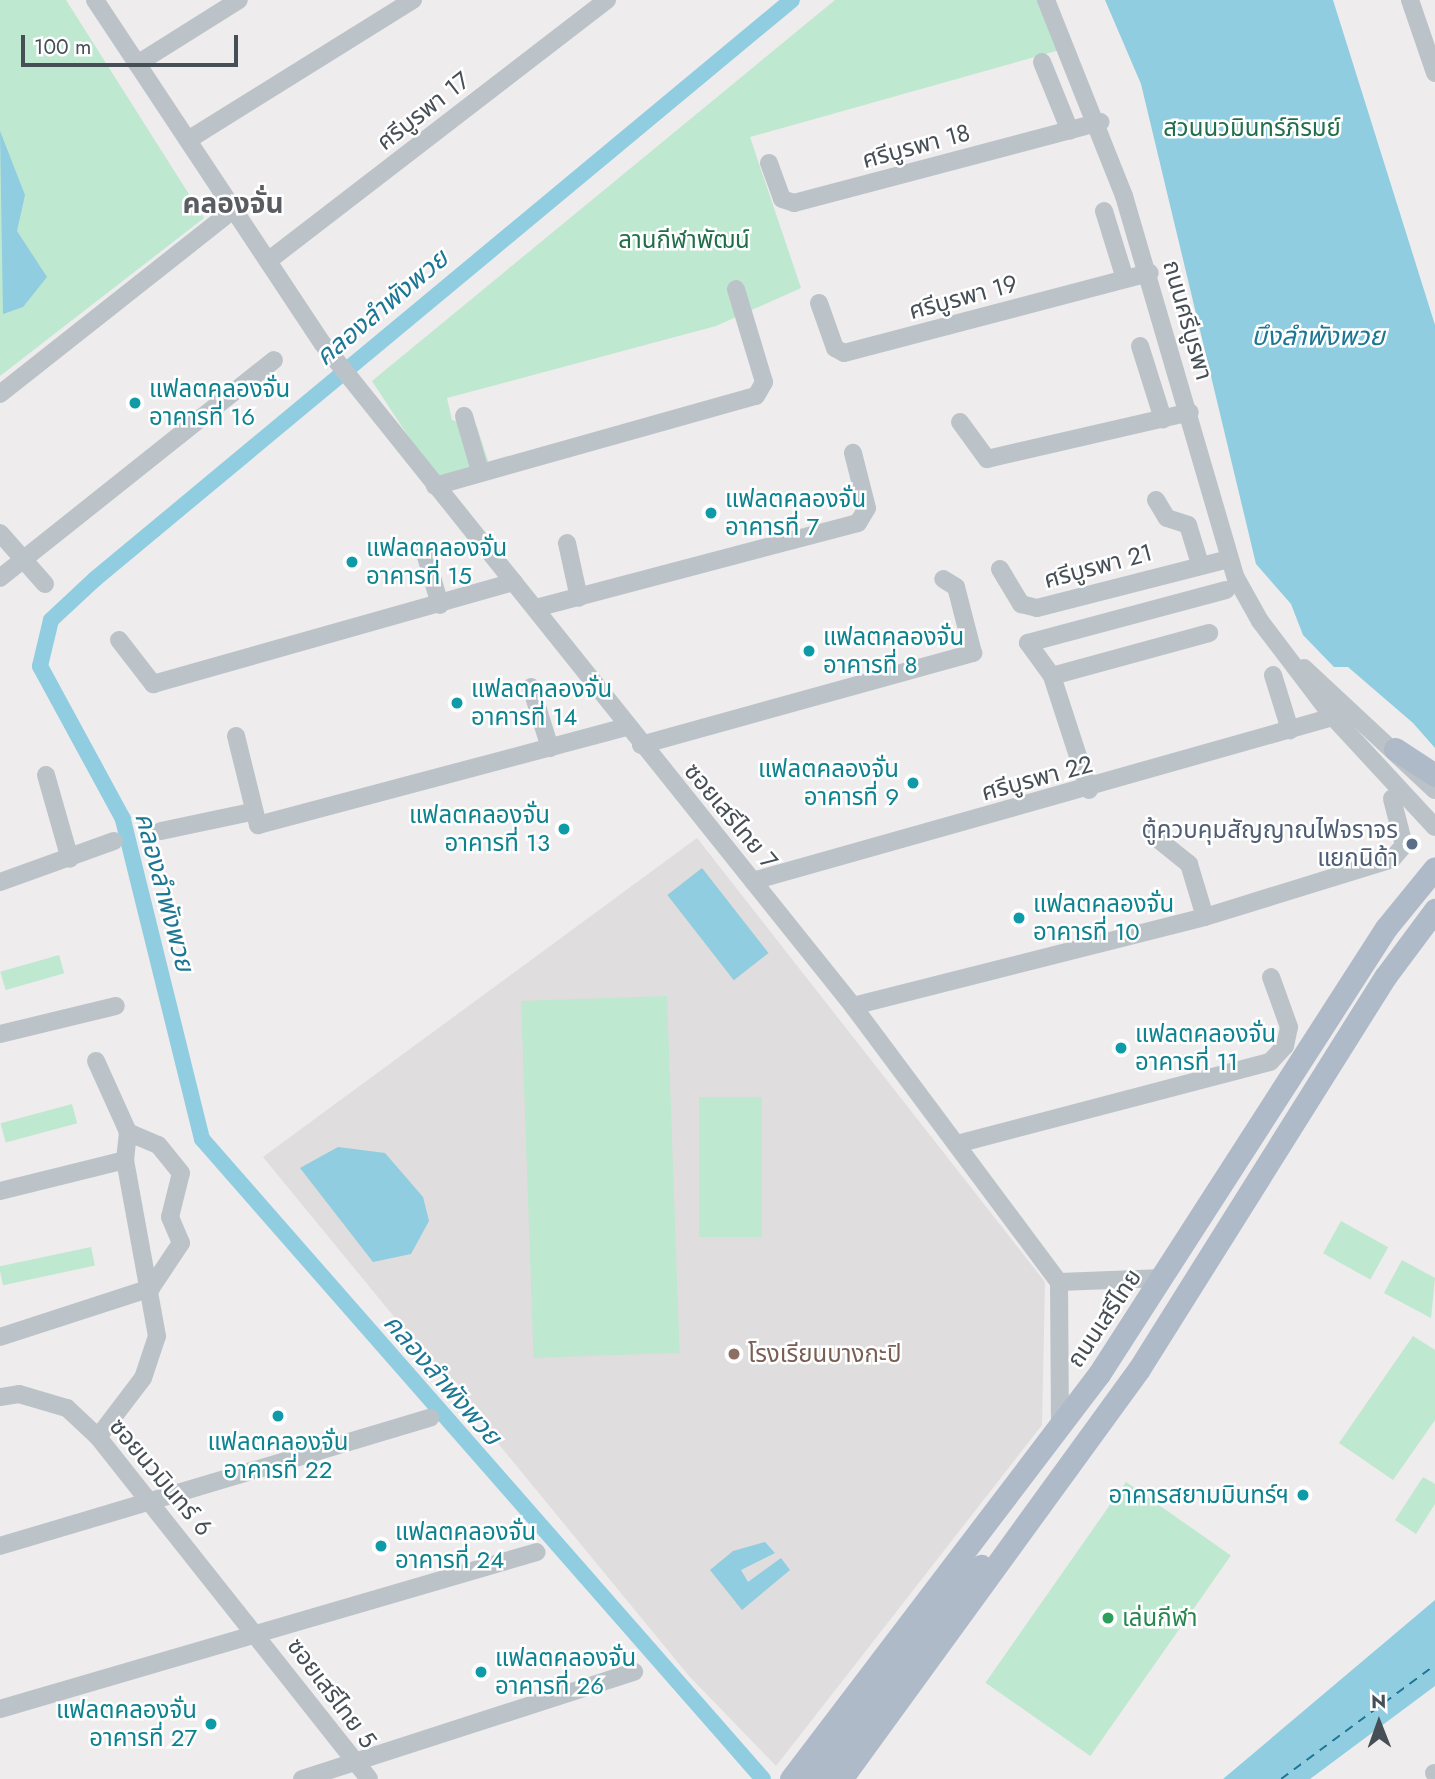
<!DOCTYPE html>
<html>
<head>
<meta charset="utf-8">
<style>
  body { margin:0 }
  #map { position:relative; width:1435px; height:1779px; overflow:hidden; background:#eeecec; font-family:Jost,"Noto Sans Thai",sans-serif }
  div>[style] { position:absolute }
  .education>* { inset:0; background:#dfdddd }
  .green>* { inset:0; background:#bee8cf; transform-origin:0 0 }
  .water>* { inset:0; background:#90cde0; transform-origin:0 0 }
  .canal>* { height:16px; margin:-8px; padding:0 8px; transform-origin:8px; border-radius:8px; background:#90cde0 }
  .ferry>* { height:2px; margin-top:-1px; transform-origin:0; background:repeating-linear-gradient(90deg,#1c7794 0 9px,transparent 0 16px) }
  .minor>* { height:18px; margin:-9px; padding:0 9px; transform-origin:9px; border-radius:9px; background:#bbc3c9 }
  .major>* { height:23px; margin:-11.5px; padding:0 11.5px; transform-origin:11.5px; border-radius:11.5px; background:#aebac8 }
  .dots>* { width:19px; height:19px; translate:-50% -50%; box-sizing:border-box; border:4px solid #fff; border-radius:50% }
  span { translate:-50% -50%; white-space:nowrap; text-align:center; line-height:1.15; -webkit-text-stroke:5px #fff; paint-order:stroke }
  .street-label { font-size:24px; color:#464e56 }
  .park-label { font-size:24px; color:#216e4a }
  .culture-label { font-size:24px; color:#0d838f }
  .left { translate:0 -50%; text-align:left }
  .right { translate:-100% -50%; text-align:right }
  .service-label { font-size:24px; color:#4e5e75 }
  .education-label { font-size:24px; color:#785e54 }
  .leisure-label { font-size:24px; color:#27864d }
  .water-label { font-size:26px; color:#1c7794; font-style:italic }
  .quarter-label { font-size:28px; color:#595c60; font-weight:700 }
  .north { position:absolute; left:1344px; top:1688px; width:70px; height:70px; -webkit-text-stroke:5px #fff; paint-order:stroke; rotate:359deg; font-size:19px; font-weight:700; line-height:28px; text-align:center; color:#464e56 }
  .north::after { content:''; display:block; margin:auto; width:24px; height:32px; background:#464e56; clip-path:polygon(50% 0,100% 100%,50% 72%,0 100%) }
  .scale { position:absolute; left:21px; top:35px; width:217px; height:32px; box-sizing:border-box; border:4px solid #464e56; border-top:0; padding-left:9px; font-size:21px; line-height:24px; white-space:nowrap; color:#464e56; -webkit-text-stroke:5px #fff; paint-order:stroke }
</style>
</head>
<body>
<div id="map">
  <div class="education">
    <i style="clip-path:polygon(697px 838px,1045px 1282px,1042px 1425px,776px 1766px,689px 1676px,263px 1157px)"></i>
  </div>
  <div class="green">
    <i style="clip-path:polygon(0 0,66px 0,204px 218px,0 376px)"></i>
    <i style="clip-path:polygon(835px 0,1039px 0,1063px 49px,750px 137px,801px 288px,716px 326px,447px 398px,452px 420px,477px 427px,489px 464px,435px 477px,372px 381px)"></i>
    <i style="left:59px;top:955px;width:19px;height:61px;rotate:74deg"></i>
    <i style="left:667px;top:996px;width:357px;height:146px;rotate:88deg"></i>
    <i style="left:699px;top:1097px;width:63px;height:140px"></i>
    <i style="left:72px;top:1104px;width:20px;height:74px;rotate:75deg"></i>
    <i style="left:1341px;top:1221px;width:54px;height:37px;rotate:29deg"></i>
    <i style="left:91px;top:1247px;width:19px;height:94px;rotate:78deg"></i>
    <i style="clip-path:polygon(1402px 1260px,1435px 1278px,1431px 1318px,1384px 1293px)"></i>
    <i style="clip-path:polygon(1413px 1336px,1435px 1350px,1435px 1420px,1393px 1480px,1339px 1443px)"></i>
    <i style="clip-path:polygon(1423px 1477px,1435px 1484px,1435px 1504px,1416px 1534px,1395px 1520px)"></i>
    <i style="left:1126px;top:1482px;width:128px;height:245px;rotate:35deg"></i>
  </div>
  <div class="water">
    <i style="clip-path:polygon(1105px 0,1333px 0,1435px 325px,1435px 748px,1413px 723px,1348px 667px,1334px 667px,1303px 635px,1291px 604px,1256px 564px,1141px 84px)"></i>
    <i style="clip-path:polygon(0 131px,25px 195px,17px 231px,47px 277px,23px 307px,3px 314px)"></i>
    <i style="left:702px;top:868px;width:108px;height:44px;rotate:52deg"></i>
    <i style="clip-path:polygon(338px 1147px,385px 1153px,423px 1197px,429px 1221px,411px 1254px,373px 1262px,300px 1168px)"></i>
    <i style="clip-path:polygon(765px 1542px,775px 1553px,741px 1570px,748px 1582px,781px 1558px,790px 1570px,742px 1610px,710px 1570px,733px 1551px)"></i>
    <i style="clip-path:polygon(1435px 1600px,1435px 1686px,1310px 1779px,1223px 1779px)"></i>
  </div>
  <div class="canal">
    <i style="left:763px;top:1779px;width:851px;rotate:-131.24deg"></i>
    <i style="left:202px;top:1139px;width:330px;rotate:-103.9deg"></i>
    <i style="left:123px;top:819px;width:174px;rotate:-118.5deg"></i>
    <i style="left:40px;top:666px;width:47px;rotate:-76.6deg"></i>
    <i style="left:51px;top:620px;width:60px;rotate:-43deg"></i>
    <i style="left:95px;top:579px;width:906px;rotate:-39.72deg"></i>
  </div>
  <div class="ferry">
    <i style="left:1281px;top:1779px;width:192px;rotate:-36.5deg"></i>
  </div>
  <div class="minor">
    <i style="left:95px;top:0;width:413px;rotate:56.5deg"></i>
    <i style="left:323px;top:344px;width:848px;rotate:51.32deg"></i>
    <i style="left:853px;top:1006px;width:344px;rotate:53.3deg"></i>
    <i style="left:1059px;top:1282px;width:104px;rotate:-2.2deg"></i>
    <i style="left:1046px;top:0;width:211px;rotate:68.3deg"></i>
    <i style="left:1124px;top:196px;width:398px;rotate:73.7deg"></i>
    <i style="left:1236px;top:578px;width:49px;rotate:60.8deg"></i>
    <i style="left:1260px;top:621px;width:121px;rotate:52.8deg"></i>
    <i style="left:1333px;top:717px;width:150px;rotate:47.2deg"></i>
    <i style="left:1410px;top:0;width:77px;rotate:71.1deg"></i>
    <i style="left:1042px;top:62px;width:74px;rotate:67.9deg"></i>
    <i style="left:137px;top:64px;width:120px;rotate:-32.1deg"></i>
    <i style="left:188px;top:140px;width:265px;rotate:-31.9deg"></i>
    <i style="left:769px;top:163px;width:38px;rotate:70deg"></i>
    <i style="left:782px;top:199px;width:13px;rotate:18deg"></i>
    <i style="left:794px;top:203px;width:317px;rotate:-14.8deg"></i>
    <i style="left:1104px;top:211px;width:71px;rotate:72.8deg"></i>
    <i style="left:268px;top:261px;width:428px;rotate:-37.6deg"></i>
    <i style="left:819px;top:303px;width:48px;rotate:70.4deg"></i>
    <i style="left:835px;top:348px;width:10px;rotate:29deg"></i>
    <i style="left:844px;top:353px;width:316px;rotate:-14.7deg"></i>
    <i style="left:1140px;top:346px;width:77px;rotate:72.5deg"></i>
    <i style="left:0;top:394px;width:298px;rotate:-38.3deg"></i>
    <i style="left:464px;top:416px;width:57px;rotate:73.8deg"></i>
    <i style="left:960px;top:422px;width:46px;rotate:53.9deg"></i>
    <i style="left:987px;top:459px;width:208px;rotate:-13deg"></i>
    <i style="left:435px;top:486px;width:333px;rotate:-15.7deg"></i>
    <i style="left:756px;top:396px;width:16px;rotate:-60deg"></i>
    <i style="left:764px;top:382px;width:97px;rotate:-106.8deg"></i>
    <i style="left:1156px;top:500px;width:21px;rotate:59deg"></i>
    <i style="left:1167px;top:518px;width:22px;rotate:18deg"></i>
    <i style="left:1188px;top:525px;width:41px;rotate:72.9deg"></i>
    <i style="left:0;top:533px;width:68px;rotate:48.6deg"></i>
    <i style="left:567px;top:543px;width:56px;rotate:77.7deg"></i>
    <i style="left:425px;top:553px;width:54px;rotate:73.9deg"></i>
    <i style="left:1000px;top:569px;width:41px;rotate:59deg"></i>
    <i style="left:1021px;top:604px;width:16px;rotate:14deg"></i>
    <i style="left:1037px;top:608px;width:198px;rotate:-14.3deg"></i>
    <i style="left:0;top:578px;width:350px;rotate:-38.5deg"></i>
    <i style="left:536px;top:608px;width:333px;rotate:-14.8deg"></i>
    <i style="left:858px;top:523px;width:17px;rotate:-59deg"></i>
    <i style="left:867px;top:508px;width:57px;rotate:-104.3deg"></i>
    <i style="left:119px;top:640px;width:56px;rotate:52.3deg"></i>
    <i style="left:153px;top:684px;width:375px;rotate:-15.8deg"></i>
    <i style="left:1304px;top:668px;width:179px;rotate:43deg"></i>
    <i style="left:1273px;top:675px;width:58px;rotate:72.8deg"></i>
    <i style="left:1052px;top:676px;width:163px;rotate:-15.3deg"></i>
    <i style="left:531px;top:687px;width:64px;rotate:72.7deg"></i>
    <i style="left:236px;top:736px;width:92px;rotate:76.1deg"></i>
    <i style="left:258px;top:825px;width:381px;rotate:-14.9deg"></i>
    <i style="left:641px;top:745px;width:345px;rotate:-15.5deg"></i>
    <i style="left:973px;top:653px;width:68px;rotate:-104.4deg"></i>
    <i style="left:956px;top:587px;width:15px;rotate:-148deg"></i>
    <i style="left:46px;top:775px;width:87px;rotate:74.1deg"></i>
    <i style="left:1089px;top:790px;width:120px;rotate:-108deg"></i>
    <i style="left:1052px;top:676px;width:41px;rotate:-126deg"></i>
    <i style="left:1028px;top:643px;width:205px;rotate:-15deg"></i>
    <i style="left:161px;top:831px;width:92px;rotate:-11.9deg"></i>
    <i style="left:1154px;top:836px;width:45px;rotate:38.7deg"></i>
    <i style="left:1189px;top:864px;width:55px;rotate:73.2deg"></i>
    <i style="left:753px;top:881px;width:603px;rotate:-15.79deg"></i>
    <i style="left:0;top:882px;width:121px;rotate:-19.8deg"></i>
    <i style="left:853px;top:1006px;width:363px;rotate:-14.2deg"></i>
    <i style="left:1205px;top:917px;width:196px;rotate:-17.2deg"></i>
    <i style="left:1392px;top:859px;width:18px;rotate:-49deg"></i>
    <i style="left:1404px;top:845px;width:48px;rotate:-104.6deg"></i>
    <i style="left:0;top:1034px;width:119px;rotate:-13.6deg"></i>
    <i style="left:96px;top:1061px;width:78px;rotate:65.7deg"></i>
    <i style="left:128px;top:1132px;width:28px;rotate:96deg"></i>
    <i style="left:125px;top:1160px;width:179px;rotate:79.7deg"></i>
    <i style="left:157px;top:1336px;width:44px;rotate:108.4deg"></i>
    <i style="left:143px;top:1378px;width:74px;rotate:127.3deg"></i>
    <i style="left:957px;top:1144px;width:324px;rotate:-14.7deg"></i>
    <i style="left:1270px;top:1062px;width:22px;rotate:-47deg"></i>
    <i style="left:1285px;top:1046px;width:19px;rotate:-78deg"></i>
    <i style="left:1289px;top:1027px;width:53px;rotate:-109.8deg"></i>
    <i style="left:0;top:1191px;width:129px;rotate:-13.9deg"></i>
    <i style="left:1059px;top:1282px;width:146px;rotate:89.6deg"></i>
    <i style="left:0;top:1337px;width:159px;rotate:-18deg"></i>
    <i style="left:151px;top:1288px;width:54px;rotate:-56.3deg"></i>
    <i style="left:181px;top:1243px;width:28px;rotate:-113deg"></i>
    <i style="left:170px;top:1217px;width:45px;rotate:-76deg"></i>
    <i style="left:181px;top:1173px;width:36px;rotate:-129deg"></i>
    <i style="left:158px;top:1145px;width:33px;rotate:-157deg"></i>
    <i style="left:0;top:1397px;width:19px;rotate:-9deg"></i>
    <i style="left:19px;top:1394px;width:50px;rotate:16.3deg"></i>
    <i style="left:67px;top:1408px;width:42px;rotate:43.1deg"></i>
    <i style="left:98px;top:1437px;width:436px;rotate:51.6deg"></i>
    <i style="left:0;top:1546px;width:449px;rotate:-16.6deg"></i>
    <i style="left:0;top:1709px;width:559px;rotate:-16.3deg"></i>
    <i style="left:1434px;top:1773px;width:1px"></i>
    <i style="left:302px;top:1779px;width:349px;rotate:-17.9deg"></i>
  </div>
  <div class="major">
    <i style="left:1395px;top:749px;width:48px;rotate:33deg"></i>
    <i style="left:791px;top:1779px;width:509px;rotate:-52.75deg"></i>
    <i style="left:1099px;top:1374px;width:530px;rotate:-57.24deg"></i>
    <i style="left:1386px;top:928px;width:77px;rotate:-50.8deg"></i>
    <i style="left:817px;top:1779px;width:269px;rotate:-52.4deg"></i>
    <i style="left:841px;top:1779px;width:507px;rotate:-53.99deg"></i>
    <i style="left:1139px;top:1369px;width:463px;rotate:-57.9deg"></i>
    <i style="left:1385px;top:977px;width:84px;rotate:-53.3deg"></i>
  </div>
  <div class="dots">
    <i style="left:135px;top:403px;background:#0f9aa8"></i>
    <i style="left:711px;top:513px;background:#0f9aa8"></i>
    <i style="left:352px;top:562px;background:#0f9aa8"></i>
    <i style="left:809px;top:651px;background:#0f9aa8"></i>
    <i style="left:457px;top:703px;background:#0f9aa8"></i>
    <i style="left:913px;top:783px;background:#0f9aa8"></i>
    <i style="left:564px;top:829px;background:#0f9aa8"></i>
    <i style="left:1412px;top:844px;background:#5c6f8a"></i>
    <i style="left:1019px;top:918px;background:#0f9aa8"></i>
    <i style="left:1121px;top:1048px;background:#0f9aa8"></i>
    <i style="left:734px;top:1354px;background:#8d6e63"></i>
    <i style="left:278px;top:1416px;background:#0f9aa8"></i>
    <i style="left:1303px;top:1495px;background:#0f9aa8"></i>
    <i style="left:381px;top:1546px;background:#0f9aa8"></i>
    <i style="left:1108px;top:1618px;background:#2e9e5b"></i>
    <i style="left:481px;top:1672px;background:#0f9aa8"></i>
    <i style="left:211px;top:1724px;background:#0f9aa8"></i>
  </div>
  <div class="street-label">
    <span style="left:423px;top:111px;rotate:-38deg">ศรีบูรพา 17</span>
    <span style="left:916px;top:146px;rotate:-15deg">ศรีบูรพา 18</span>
    <span style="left:963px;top:297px;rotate:-15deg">ศรีบูรพา 19</span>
    <span style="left:1188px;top:320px;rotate:74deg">ถนนศรีบูรพา</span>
    <span style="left:1098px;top:566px;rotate:-15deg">ศรีบูรพา 21</span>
    <span style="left:1037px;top:778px;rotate:-15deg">ศรีบูรพา 22</span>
    <span style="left:731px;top:816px;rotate:50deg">ซอยเสรีไทย 7</span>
    <span style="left:1104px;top:1318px;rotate:-56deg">ถนนเสรีไทย</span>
    <span style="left:161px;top:1477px;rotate:50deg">ซอยนวมินทร์ 6</span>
    <span style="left:332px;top:1693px;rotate:53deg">ซอยเสรีไทย 5</span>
  </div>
  <div class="park-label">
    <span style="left:1252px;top:128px">สวนนวมินทร์ภิรมย์</span>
    <span style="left:684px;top:240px">ลานกีฬาพัฒน์</span>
  </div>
  <div class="culture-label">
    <span class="left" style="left:149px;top:403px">แฟลตคลองจั่น<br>อาคารที่ 16</span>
    <span class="left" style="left:725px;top:513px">แฟลตคลองจั่น<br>อาคารที่ 7</span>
    <span class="left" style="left:366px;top:562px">แฟลตคลองจั่น<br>อาคารที่ 15</span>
    <span class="left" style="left:823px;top:651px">แฟลตคลองจั่น<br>อาคารที่ 8</span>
    <span class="left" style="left:471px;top:703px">แฟลตคลองจั่น<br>อาคารที่ 14</span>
    <span class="right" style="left:899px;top:783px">แฟลตคลองจั่น<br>อาคารที่ 9</span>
    <span class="right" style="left:550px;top:829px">แฟลตคลองจั่น<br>อาคารที่ 13</span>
    <span class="left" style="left:1033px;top:918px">แฟลตคลองจั่น<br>อาคารที่ 10</span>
    <span class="left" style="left:1135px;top:1048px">แฟลตคลองจั่น<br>อาคารที่ 11</span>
    <span style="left:278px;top:1456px">แฟลตคลองจั่น<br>อาคารที่ 22</span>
    <span class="right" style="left:1289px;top:1495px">อาคารสยามมินทร์ฯ</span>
    <span class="left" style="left:395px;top:1546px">แฟลตคลองจั่น<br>อาคารที่ 24</span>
    <span class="left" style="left:495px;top:1672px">แฟลตคลองจั่น<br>อาคารที่ 26</span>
    <span class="right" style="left:197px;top:1724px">แฟลตคลองจั่น<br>อาคารที่ 27</span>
  </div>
  <div class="service-label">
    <span class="right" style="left:1398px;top:844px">ตู้ควบคุมสัญญาณไฟจราจร<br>แยกนิด้า</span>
  </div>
  <div class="education-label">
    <span class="left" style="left:748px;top:1354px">โรงเรียนบางกะปิ</span>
  </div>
  <div class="leisure-label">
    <span class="left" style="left:1122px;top:1618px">เล่นกีฬา</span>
  </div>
  <div class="water-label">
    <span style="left:382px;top:308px;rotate:-40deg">คลองลำพังพวย</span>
    <span style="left:1318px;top:337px">บึงลำพังพวย</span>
    <span style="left:164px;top:892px;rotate:75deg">คลองลำพังพวย</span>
    <span style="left:442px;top:1380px;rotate:49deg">คลองลำพังพวย</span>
  </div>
  <div class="quarter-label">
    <span style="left:233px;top:204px">คลองจั่น</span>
  </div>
  <div class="north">N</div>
  <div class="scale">100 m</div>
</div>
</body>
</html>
